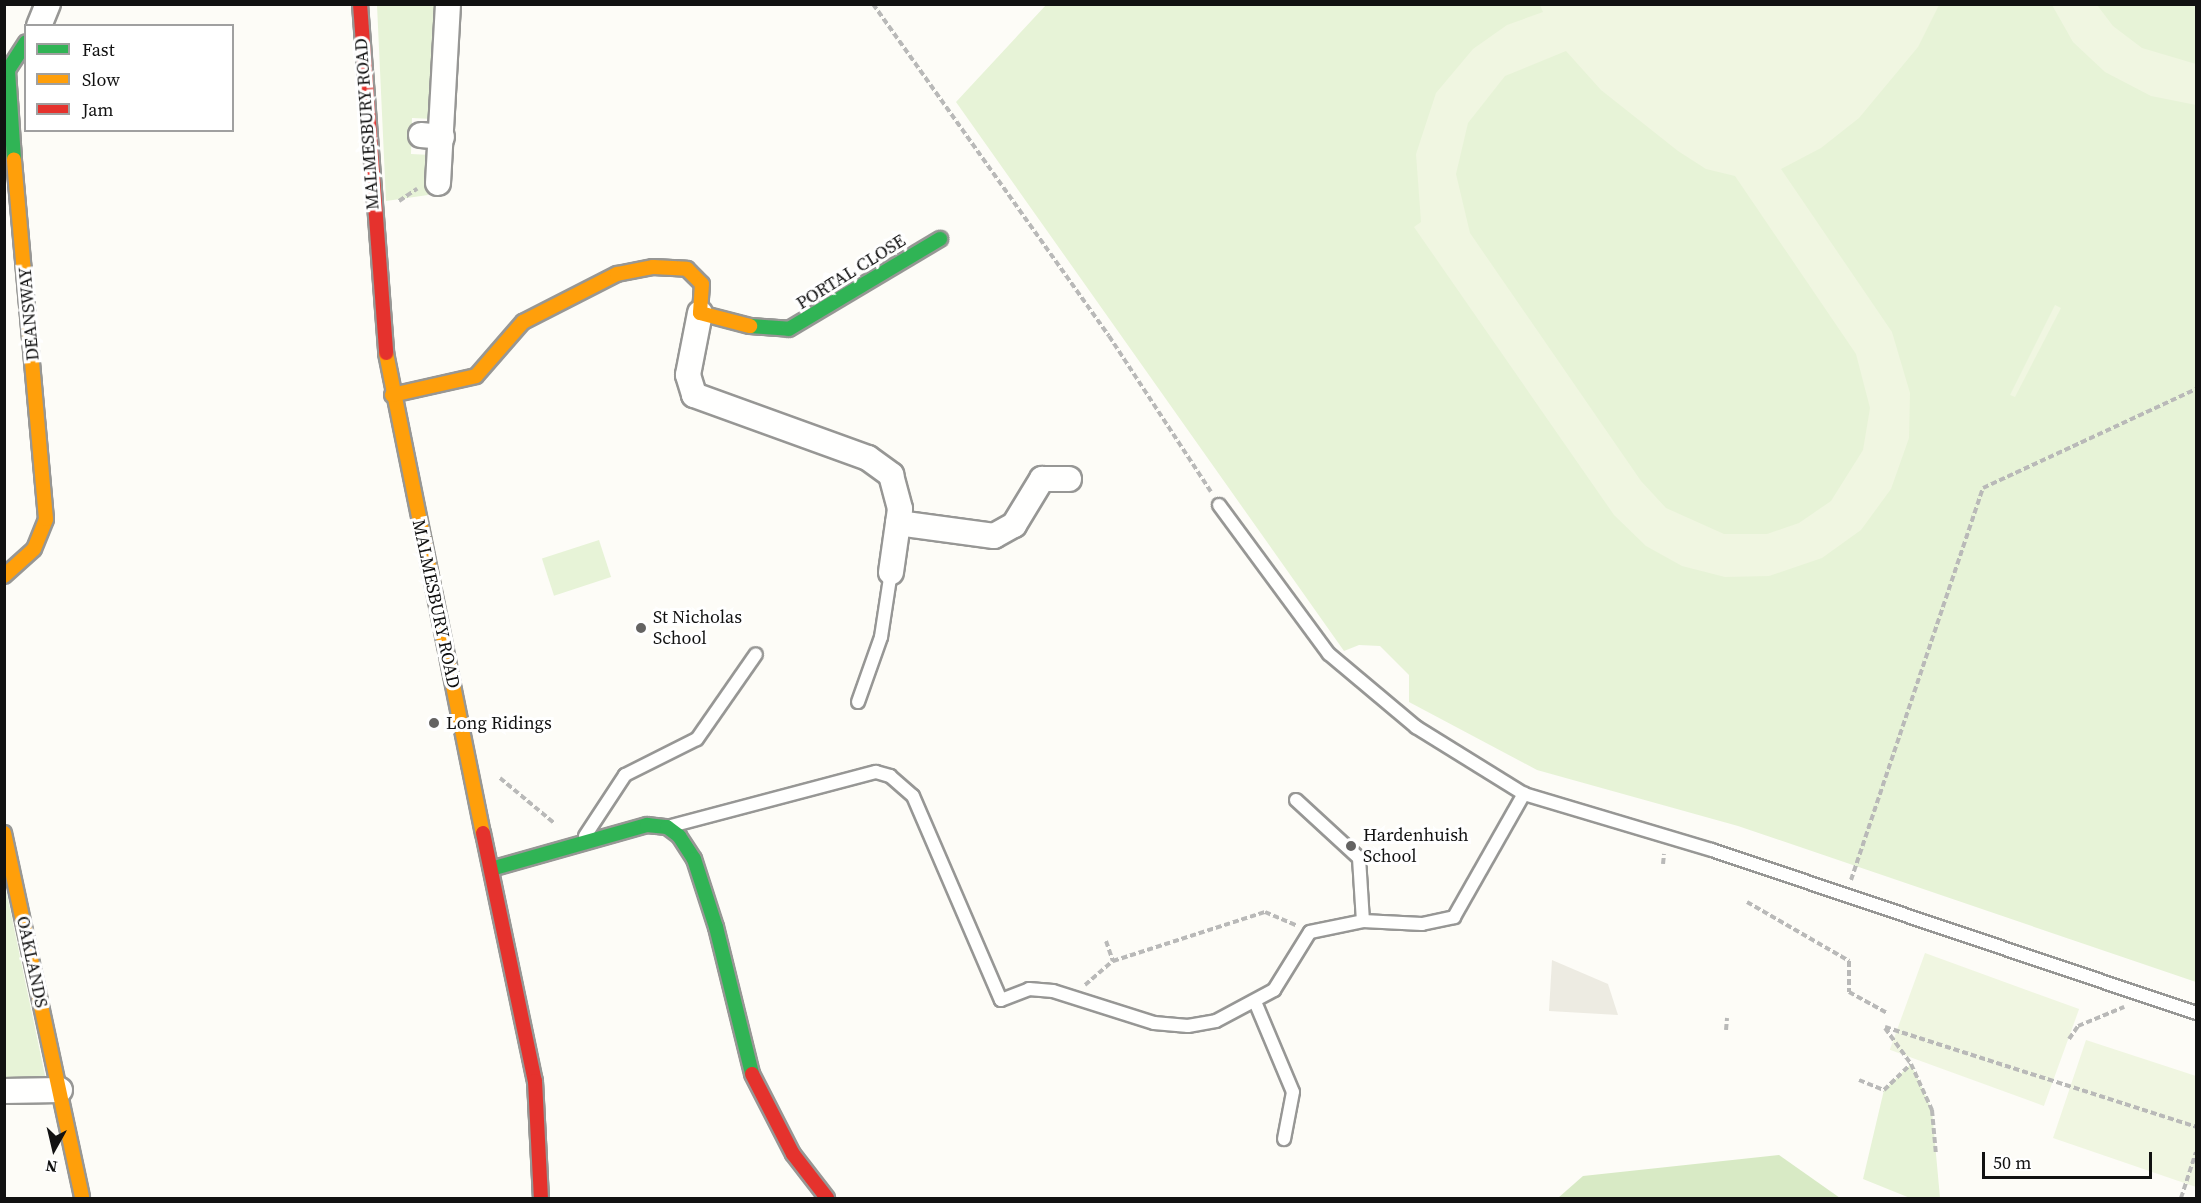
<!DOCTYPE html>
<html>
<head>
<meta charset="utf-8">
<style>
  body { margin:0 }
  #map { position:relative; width:2201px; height:1203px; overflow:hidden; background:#fdfcf7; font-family:"Source Serif 4",serif }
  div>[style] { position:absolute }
  .green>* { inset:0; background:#e7f3d7; transform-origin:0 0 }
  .forest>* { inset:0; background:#d8eac5 }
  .pitch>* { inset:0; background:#f0f6e1; transform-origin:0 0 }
  .plaza>* { inset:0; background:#edebe2 }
  .path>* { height:4px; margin-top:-2px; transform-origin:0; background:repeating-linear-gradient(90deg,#b9b9b8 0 6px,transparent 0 9px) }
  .roads { filter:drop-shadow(2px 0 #979795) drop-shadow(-2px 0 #979795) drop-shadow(0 2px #979795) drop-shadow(0 -2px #979795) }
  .lane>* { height:12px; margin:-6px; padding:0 6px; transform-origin:6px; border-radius:6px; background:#fffffe }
  .street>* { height:24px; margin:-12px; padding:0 12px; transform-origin:12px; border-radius:12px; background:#fffffe }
  .fast>* { height:14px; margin:-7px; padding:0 7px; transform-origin:7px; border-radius:7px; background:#30b455 }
  .slow>* { height:14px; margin:-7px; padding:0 7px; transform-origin:7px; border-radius:7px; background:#ff9f0a }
  .jam>* { height:14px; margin:-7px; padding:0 7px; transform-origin:7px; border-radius:7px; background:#e5322d }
  .dots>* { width:16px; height:16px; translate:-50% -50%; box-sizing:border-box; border:3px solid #fff; border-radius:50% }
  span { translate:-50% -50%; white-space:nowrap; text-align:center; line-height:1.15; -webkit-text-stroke:6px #fff; paint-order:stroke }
  .street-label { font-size:18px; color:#111 }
  .poi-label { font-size:18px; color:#111 }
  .left { translate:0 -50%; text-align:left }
  .frame { position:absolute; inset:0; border:6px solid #111; pointer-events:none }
  .legend { position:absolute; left:24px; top:24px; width:210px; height:108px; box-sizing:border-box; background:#fff; border:2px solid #a0a0a0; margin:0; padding:8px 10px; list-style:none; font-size:18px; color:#111 }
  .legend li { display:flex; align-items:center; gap:12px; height:30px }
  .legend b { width:30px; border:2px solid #a0a0a0 }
  .north { position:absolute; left:24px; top:1119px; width:60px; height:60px; -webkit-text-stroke:4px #fff; paint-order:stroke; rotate:188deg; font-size:16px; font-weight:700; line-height:24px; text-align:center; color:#111 }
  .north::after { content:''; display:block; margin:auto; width:21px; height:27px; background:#111; clip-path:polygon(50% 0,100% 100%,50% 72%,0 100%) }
  .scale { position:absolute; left:1982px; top:1152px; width:170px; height:27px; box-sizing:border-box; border:3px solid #111; border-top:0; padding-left:8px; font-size:18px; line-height:21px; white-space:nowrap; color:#111; -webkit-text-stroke:4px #fff; paint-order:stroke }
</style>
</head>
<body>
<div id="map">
  <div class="green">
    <i style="clip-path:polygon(377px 5px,440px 5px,434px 119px,412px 118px,411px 154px,431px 155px,428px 195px,386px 201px)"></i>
    <i style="clip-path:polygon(1046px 5px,2196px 5px,2196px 982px,1738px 826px,1537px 770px,1409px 702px,1409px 675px,1380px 646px,1359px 645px,1344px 651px,956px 102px)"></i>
    <i style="left:599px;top:540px;width:39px;height:60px;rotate:72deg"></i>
    <i style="clip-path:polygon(5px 885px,47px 1085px,5px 1086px)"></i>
    <i style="clip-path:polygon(1911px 1064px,1932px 1110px,1940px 1198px,1910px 1198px,1863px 1179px,1884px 1090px)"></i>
  </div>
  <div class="forest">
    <i style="clip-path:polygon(1779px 1155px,1840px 1198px,1558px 1198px,1583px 1176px)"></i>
  </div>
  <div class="pitch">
    <i style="clip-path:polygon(evenodd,1540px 5px,1939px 5px,1918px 47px,1859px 118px,1821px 148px,1781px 169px,1892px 332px,1910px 393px,1909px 438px,1891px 489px,1861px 530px,1822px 558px,1769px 576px,1725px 577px,1682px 566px,1646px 546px,1614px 515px,1414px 227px,1421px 222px,1416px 154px,1436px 93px,1473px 49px,1507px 25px,1543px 12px,1540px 5px,1566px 51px,1601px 90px,1678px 151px,1706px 169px,1735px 176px,1856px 354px,1870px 408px,1863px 450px,1831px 501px,1799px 523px,1767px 534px,1724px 534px,1666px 508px,1641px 481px,1470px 233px,1456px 174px,1468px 123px,1505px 76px,1566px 51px)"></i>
    <i style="clip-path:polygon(2052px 5px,2097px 5px,2113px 26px,2142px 48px,2196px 64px,2196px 105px,2151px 96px,2105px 72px,2073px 42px)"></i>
    <i style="clip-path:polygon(2055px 305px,2061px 308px,2015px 397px,2010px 395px)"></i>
    <i style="left:1925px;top:953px;width:164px;height:103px;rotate:20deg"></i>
    <i style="clip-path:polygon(2086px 1040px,2196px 1076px,2196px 1187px,2053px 1138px)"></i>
  </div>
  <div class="plaza">
    <i style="clip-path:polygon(1552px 960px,1608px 984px,1618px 1015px,1549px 1011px)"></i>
  </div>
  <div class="path">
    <i style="left:873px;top:4px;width:407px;rotate:54.6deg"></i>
    <i style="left:1109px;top:336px;width:186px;rotate:56.8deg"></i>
    <i style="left:399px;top:201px;width:22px;rotate:-34deg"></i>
    <i style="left:500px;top:778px;width:70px;rotate:39.8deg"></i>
    <i style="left:1663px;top:864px;width:10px;rotate:-84deg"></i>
    <i style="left:1851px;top:880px;width:414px;rotate:-71.4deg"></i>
    <i style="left:1983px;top:488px;width:235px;rotate:-24.9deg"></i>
    <i style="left:1747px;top:902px;width:118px;rotate:30deg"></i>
    <i style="left:1849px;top:961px;width:31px;rotate:90deg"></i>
    <i style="left:1849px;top:992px;width:43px;rotate:28.9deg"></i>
    <i style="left:1106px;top:941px;width:21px;rotate:71deg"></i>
    <i style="left:1085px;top:985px;width:37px;rotate:-41deg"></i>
    <i style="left:1113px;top:961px;width:160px;rotate:-17.9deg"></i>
    <i style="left:1265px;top:912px;width:34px;rotate:23deg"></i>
    <i style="left:1885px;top:1027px;width:327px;rotate:17.8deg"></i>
    <i style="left:1885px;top:1028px;width:44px;rotate:54.2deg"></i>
    <i style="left:1911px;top:1064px;width:51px;rotate:65.5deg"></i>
    <i style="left:1932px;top:1110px;width:45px;rotate:84.9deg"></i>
    <i style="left:1726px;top:1030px;width:12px;rotate:-85deg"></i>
    <i style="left:2069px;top:1039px;width:16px;rotate:-55deg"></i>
    <i style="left:2078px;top:1026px;width:50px;rotate:-22.4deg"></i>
    <i style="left:1859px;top:1080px;width:27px;rotate:22deg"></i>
    <i style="left:1884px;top:1090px;width:37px;rotate:-44deg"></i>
    <i style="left:2181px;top:1198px;width:48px;rotate:-71.9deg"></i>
  </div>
  <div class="roads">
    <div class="lane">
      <i style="left:1219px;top:505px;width:185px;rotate:53.6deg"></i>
      <i style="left:1329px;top:654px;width:114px;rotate:40deg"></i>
      <i style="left:1416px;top:727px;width:127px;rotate:31.8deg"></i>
      <i style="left:1524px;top:794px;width:196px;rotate:16.6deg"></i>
      <i style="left:1712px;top:850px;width:511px;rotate:18.61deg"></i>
      <i style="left:858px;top:702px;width:69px;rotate:-70.5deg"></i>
      <i style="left:881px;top:637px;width:66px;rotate:-81.3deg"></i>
      <i style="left:1296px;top:800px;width:86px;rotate:42.6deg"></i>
      <i style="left:1359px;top:858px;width:63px;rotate:86.4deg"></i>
      <i style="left:671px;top:826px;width:212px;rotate:-14.8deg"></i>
      <i style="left:876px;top:772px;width:15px;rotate:16deg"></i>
      <i style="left:890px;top:776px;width:30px;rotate:41deg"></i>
      <i style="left:913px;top:796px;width:222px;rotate:66.7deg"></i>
      <i style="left:1001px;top:1000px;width:30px;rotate:-21deg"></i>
      <i style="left:1029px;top:989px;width:24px;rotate:5deg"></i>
      <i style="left:1053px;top:991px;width:106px;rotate:17.6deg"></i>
      <i style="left:1154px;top:1023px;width:34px;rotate:5deg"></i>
      <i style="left:1188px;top:1026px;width:28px;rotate:-10deg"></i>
      <i style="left:1216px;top:1021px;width:66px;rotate:-28.1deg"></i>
      <i style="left:1274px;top:990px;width:68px;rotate:-58.2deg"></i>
      <i style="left:1310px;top:932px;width:54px;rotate:-11.7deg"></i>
      <i style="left:1363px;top:921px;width:59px;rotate:2.9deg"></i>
      <i style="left:1422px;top:924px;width:33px;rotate:-12deg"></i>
      <i style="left:1454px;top:917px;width:142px;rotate:-60.4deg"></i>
      <i style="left:585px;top:836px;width:73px;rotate:-56.7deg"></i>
      <i style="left:625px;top:775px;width:80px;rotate:-26.6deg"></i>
      <i style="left:697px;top:739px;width:103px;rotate:-55.2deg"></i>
      <i style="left:1256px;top:1004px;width:95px;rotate:67.2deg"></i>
      <i style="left:1293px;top:1092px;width:48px;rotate:100.8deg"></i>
    </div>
    <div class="street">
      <i style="left:39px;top:26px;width:24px;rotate:-68deg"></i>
      <i style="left:421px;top:135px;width:21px;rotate:5deg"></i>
      <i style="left:438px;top:183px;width:179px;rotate:-86.8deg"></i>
      <i style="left:700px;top:313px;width:63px;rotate:101deg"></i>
      <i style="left:688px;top:375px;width:21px;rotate:73deg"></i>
      <i style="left:694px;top:395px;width:185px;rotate:19.9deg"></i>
      <i style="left:868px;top:458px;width:29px;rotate:36deg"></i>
      <i style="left:891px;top:475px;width:35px;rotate:75deg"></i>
      <i style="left:900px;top:509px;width:64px;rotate:98.1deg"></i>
      <i style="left:898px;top:523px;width:97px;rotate:7.7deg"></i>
      <i style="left:994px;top:536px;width:23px;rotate:-29deg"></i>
      <i style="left:1014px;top:525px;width:54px;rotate:-58.7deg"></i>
      <i style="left:1042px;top:479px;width:27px"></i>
      <i style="left:4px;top:1091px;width:56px;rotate:-1deg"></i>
    </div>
    <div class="fast">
      <i style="left:14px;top:159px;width:89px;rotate:-93.9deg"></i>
      <i style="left:8px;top:70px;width:33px;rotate:-57deg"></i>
      <i style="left:750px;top:326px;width:39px;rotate:4deg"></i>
      <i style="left:789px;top:329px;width:176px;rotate:-30.8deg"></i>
      <i style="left:491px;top:869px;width:162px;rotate:-15.8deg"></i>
      <i style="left:647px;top:825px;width:20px;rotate:6deg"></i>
      <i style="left:667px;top:827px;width:15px;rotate:37deg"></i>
      <i style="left:679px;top:836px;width:27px;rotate:57deg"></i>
      <i style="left:694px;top:859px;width:71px;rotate:72.1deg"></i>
      <i style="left:716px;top:927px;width:151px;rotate:76.2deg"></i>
    </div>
    <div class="slow">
      <i style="left:386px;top:353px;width:490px;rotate:78.6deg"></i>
      <i style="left:392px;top:395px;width:86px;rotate:-12.7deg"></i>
      <i style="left:476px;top:376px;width:72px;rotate:-49deg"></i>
      <i style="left:523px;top:322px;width:106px;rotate:-27.1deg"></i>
      <i style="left:617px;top:274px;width:37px;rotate:-11deg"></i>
      <i style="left:653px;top:267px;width:34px;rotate:3deg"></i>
      <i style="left:687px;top:269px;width:21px;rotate:45deg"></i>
      <i style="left:702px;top:284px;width:29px;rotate:94deg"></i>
      <i style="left:700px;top:313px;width:52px;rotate:14.6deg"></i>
      <i style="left:4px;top:576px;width:40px;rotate:-42deg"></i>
      <i style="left:34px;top:549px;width:32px;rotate:-68deg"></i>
      <i style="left:46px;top:519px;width:361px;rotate:-95.1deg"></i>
      <i style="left:4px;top:833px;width:373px;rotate:77.9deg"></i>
    </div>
    <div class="jam">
      <i style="left:360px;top:4px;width:350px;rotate:85.7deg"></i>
      <i style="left:483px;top:833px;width:253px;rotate:78.2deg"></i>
      <i style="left:535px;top:1081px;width:117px;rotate:87.1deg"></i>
      <i style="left:752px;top:1074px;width:90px;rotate:62.9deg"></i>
      <i style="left:793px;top:1154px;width:56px;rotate:52.3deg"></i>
    </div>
  </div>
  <div class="dots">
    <i style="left:641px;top:628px;background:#646362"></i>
    <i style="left:434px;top:723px;background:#646362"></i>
    <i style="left:1351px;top:846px;background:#646362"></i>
  </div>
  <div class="street-label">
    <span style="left:367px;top:124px;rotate:-94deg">MALMESBURY ROAD</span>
    <span style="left:851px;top:272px;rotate:-32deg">PORTAL CLOSE</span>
    <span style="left:29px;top:314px;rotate:-95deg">DEANSWAY</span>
    <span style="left:436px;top:604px;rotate:78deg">MALMESBURY ROAD</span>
    <span style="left:32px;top:962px;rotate:78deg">OAKLANDS</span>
  </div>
  <div class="poi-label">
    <span class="left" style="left:653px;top:628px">St Nicholas<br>School</span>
    <span class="left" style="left:446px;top:723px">Long Ridings</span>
    <span class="left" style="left:1363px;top:846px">Hardenhuish<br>School</span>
  </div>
  <div class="frame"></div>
  <ul class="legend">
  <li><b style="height:8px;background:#30b455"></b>Fast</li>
  <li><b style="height:8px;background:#ff9f0a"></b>Slow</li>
  <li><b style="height:8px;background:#e5322d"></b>Jam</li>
  </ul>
  <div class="north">N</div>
  <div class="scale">50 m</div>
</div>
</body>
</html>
